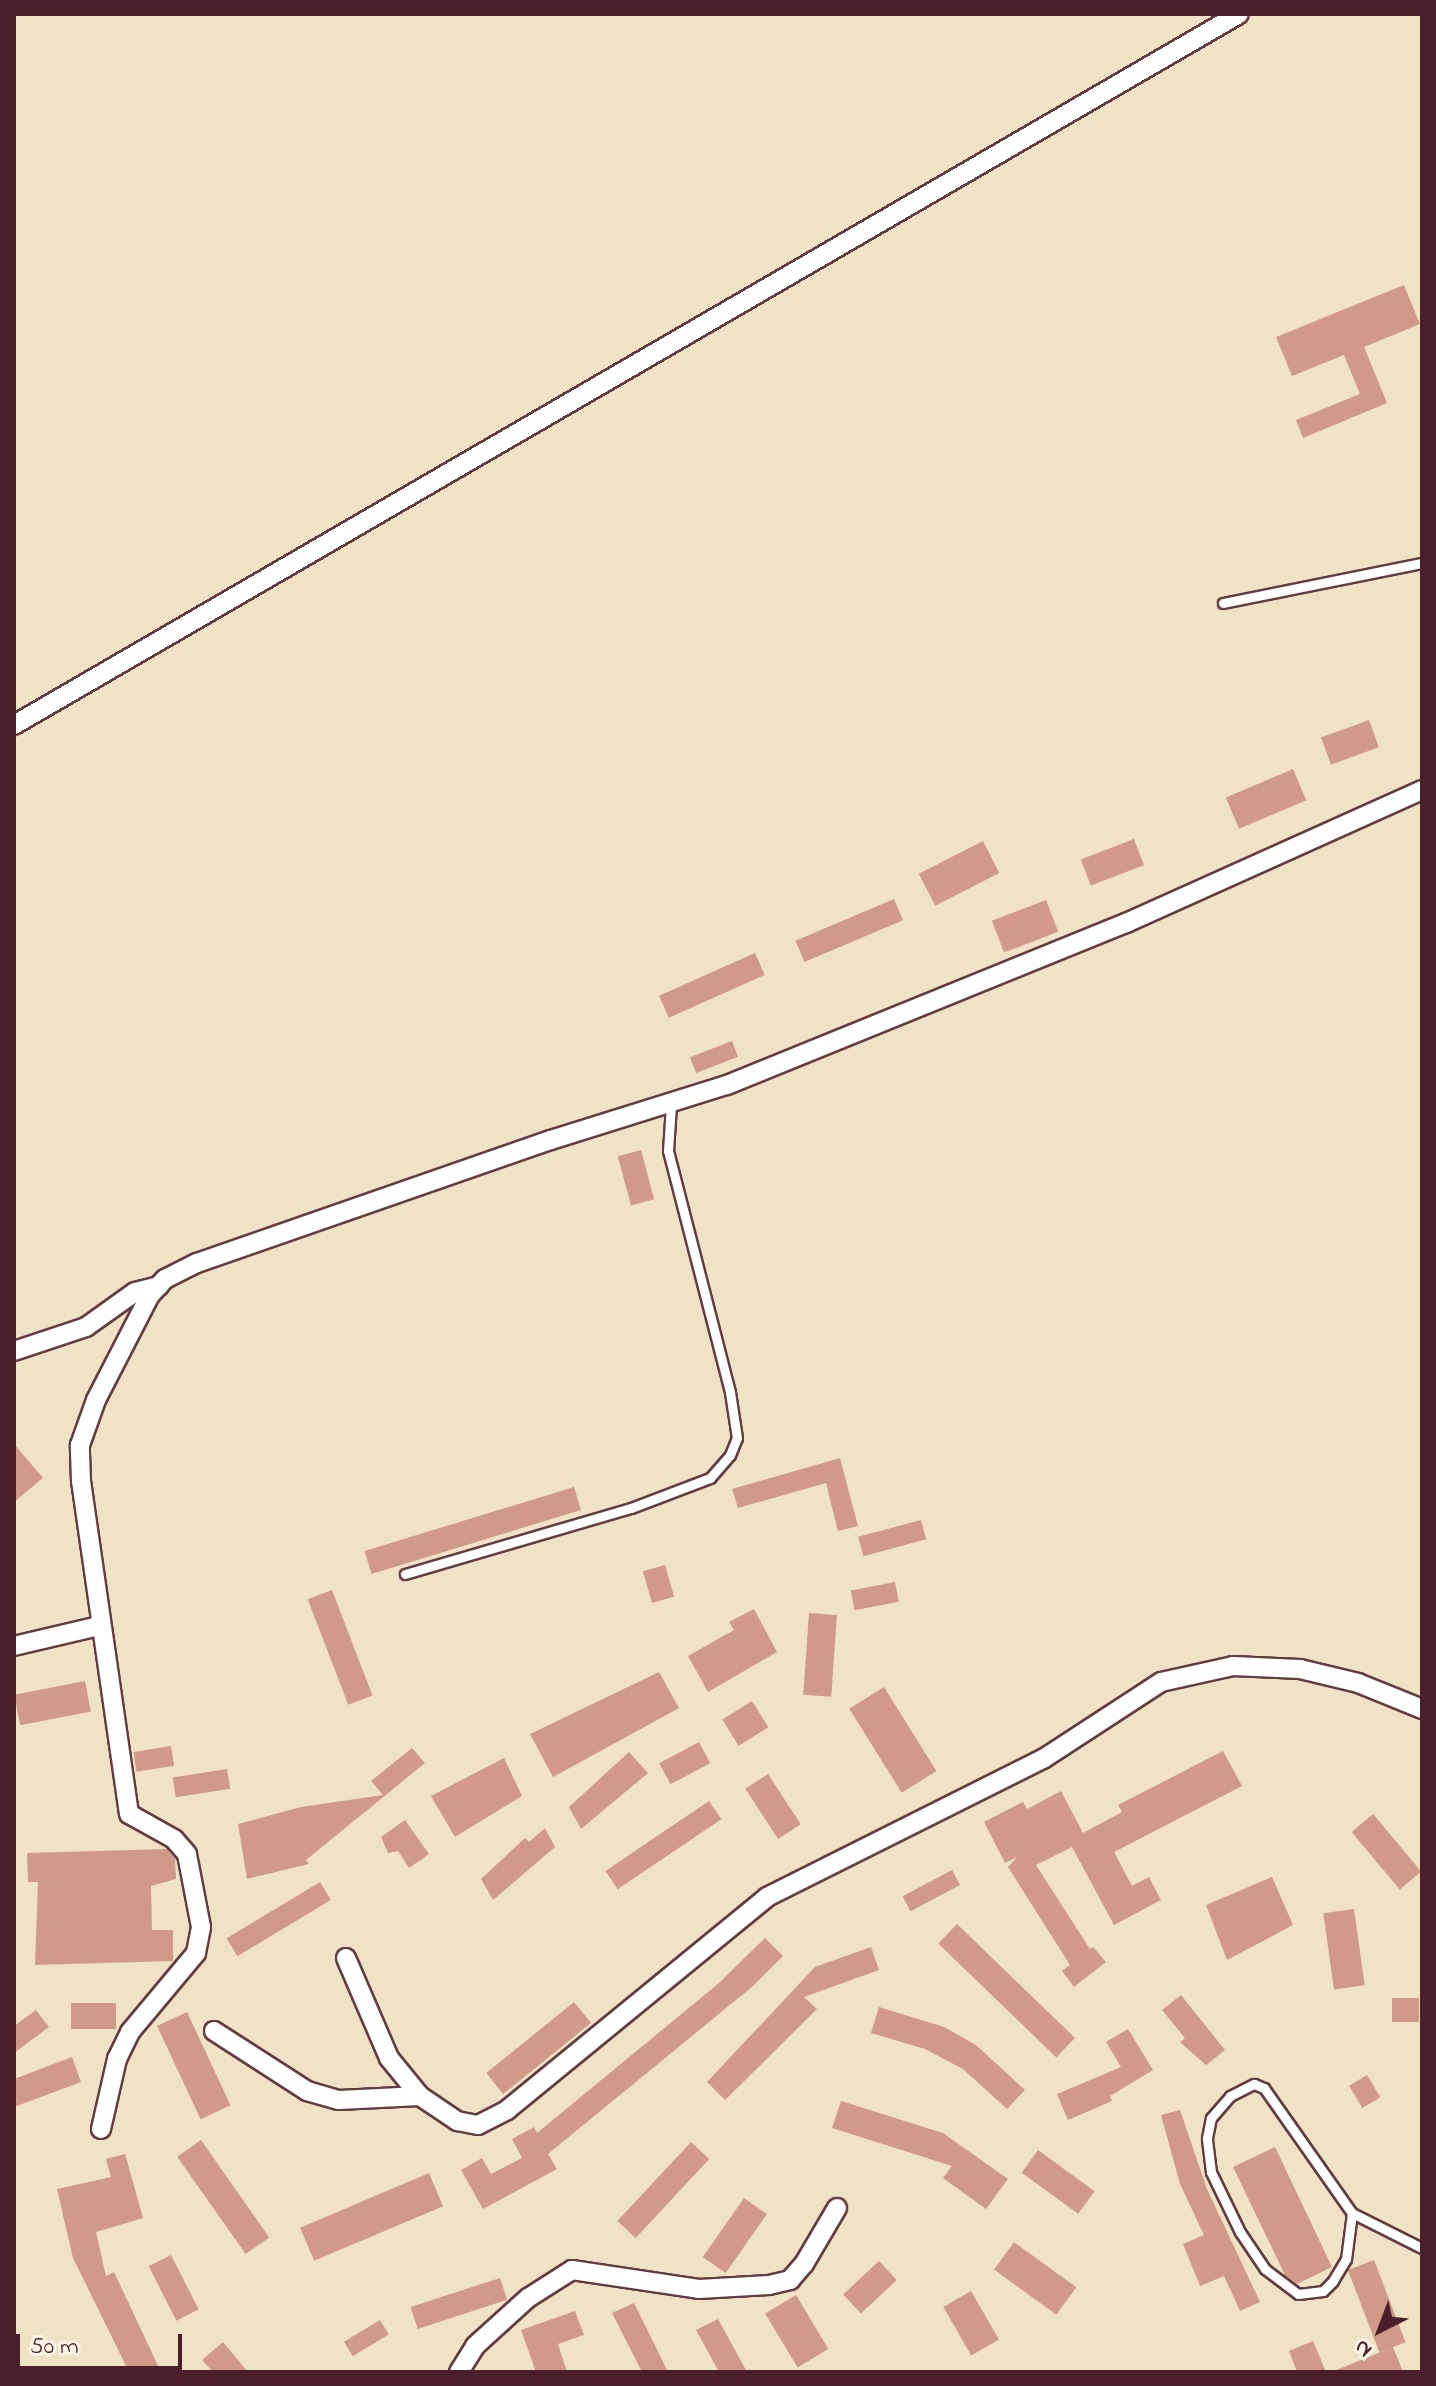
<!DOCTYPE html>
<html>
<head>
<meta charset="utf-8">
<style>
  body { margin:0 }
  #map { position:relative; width:1436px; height:2386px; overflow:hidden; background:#f0e3c5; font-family:"Indie Flower",sans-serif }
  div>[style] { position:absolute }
  .building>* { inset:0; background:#d19987; transform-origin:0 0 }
  .roads { filter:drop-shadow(2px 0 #633c42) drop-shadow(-2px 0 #633c42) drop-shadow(0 2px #633c42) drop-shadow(0 -2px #633c42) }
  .lane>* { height:9px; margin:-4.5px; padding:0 4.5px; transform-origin:4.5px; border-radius:4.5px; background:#fff }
  .street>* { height:18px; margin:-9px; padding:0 9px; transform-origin:9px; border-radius:9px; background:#fff }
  span { translate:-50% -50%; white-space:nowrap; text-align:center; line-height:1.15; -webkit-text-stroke:6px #fcf5e5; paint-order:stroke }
  .frame { position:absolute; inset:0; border:16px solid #4a1f2b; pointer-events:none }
  .north { position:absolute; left:1340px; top:2290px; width:80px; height:80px; -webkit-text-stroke:6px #fcf5e5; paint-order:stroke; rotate:222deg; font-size:22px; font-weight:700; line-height:32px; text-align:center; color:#4a1f2b }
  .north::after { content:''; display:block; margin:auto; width:28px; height:36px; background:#4a1f2b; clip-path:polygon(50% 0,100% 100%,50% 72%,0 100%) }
  .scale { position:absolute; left:16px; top:2334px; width:166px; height:36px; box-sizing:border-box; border:4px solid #4a1f2b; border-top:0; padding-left:10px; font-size:24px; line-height:28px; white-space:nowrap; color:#4a1f2b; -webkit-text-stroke:6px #fcf5e5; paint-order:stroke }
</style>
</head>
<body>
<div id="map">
  <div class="building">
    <i style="clip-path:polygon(1404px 285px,1420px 324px,1364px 347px,1387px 403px,1303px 438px,1296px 420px,1360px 394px,1344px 355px,1292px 376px,1276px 337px)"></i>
    <i style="left:1369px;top:720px;width:29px;height:51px;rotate:70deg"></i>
    <i style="left:1293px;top:769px;width:34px;height:73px;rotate:67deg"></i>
    <i style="left:1134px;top:839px;width:28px;height:57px;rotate:69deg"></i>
    <i style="left:983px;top:841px;width:36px;height:72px;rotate:63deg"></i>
    <i style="left:894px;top:899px;width:23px;height:107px;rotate:67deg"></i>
    <i style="left:1046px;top:900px;width:34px;height:58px;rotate:69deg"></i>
    <i style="left:755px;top:953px;width:24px;height:105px;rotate:66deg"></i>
    <i style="left:732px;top:1041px;width:17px;height:45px;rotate:69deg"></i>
    <i style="left:641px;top:1150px;width:51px;height:24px;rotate:75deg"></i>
    <i style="clip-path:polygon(14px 1444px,43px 1478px,14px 1502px)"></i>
    <i style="clip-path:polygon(840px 1458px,858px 1526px,838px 1531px,826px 1483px,738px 1508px,732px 1489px)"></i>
    <i style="left:574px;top:1487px;width:24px;height:219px;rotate:73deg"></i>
    <i style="left:921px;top:1520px;width:20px;height:65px;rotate:75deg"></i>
    <i style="left:665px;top:1565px;width:33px;height:23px;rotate:74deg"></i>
    <i style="left:895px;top:1582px;width:20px;height:45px;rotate:79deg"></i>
    <i style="left:332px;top:1590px;width:113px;height:26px;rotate:69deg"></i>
    <i style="clip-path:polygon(754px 1609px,777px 1652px,708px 1692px,688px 1656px,734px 1630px,729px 1622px)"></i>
    <i style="left:809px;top:1613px;width:28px;height:82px;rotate:4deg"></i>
    <i style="clip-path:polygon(659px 1672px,679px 1708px,553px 1777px,530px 1734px)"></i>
    <i style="left:85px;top:1681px;width:31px;height:72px;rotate:79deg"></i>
    <i style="left:884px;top:1687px;width:99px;height:41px;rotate:58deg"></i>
    <i style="left:752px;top:1701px;width:31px;height:35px;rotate:58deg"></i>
    <i style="left:699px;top:1742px;width:24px;height:45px;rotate:62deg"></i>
    <i style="left:171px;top:1746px;width:20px;height:38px;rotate:81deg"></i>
    <i style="clip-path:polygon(412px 1748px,425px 1763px,306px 1860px,309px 1864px,247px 1879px,238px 1824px,301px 1807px,383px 1795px,371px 1781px)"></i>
    <i style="clip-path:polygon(1223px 1751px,1242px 1786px,1114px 1852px,1132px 1886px,1149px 1877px,1161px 1900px,1114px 1925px,1072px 1847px,1036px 1865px,1090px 1949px,1093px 1947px,1106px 1962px,1074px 1987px,1062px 1971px,1070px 1965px,1008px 1867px,1017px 1857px,1005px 1863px,984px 1822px,1023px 1802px,1027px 1809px,1061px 1791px,1083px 1833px,1122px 1812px,1118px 1805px)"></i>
    <i style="clip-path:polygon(629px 1752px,648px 1773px,581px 1829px,569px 1807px)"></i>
    <i style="clip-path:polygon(504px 1758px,522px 1796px,455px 1837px,431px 1796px)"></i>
    <i style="left:227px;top:1769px;width:20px;height:55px;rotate:81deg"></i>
    <i style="left:768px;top:1774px;width:60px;height:27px;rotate:57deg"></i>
    <i style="left:709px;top:1801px;width:22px;height:125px;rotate:56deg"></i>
    <i style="left:1373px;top:1814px;width:75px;height:28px;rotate:50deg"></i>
    <i style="clip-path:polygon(405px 1820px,429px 1854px,409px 1868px,398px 1851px,388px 1853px,381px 1837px)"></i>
    <i style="clip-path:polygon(545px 1828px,555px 1847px,493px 1900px,481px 1879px,525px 1838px,529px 1842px)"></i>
    <i style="clip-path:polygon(167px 1849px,175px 1859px,176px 1879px,151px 1886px,152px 1930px,173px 1930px,173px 1961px,35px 1965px,38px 1882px,28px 1882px,27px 1853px)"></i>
    <i style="left:952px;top:1870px;width:17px;height:56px;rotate:62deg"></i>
    <i style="clip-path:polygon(1272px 1877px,1293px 1925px,1227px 1960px,1206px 1905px)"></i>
    <i style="left:320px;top:1882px;width:21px;height:109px;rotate:59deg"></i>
    <i style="left:1354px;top:1909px;width:77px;height:31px;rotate:82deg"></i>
    <i style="left:957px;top:1924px;width:164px;height:27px;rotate:44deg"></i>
    <i style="clip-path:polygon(765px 1938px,783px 1956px,753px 1986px,548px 2154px,557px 2169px,483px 2209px,461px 2170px,482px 2158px,491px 2174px,522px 2158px,512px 2139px,534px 2127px,537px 2133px,719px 1983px)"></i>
    <i style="clip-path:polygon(871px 1947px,879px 1970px,804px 1997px,817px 2009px,725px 2100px,707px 2082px,815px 1967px)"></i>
    <i style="clip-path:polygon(1181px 1995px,1225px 2050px,1206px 2065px,1180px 2042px,1185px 2038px,1162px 2010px)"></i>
    <i style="left:1392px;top:1998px;width:27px;height:24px"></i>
    <i style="left:574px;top:2002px;width:27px;height:113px;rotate:51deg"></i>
    <i style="left:116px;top:2003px;width:26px;height:45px;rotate:90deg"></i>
    <i style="clip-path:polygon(879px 2007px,944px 2027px,976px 2045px,1025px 2090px,1007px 2109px,963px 2069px,925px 2049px,871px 2033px)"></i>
    <i style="clip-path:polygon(36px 2010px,49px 2027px,14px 2053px,14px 2026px)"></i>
    <i style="left:187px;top:2012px;width:103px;height:33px;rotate:65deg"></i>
    <i style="clip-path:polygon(1128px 2029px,1153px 2070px,1110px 2096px,1112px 2101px,1068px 2120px,1057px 2094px,1121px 2067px,1106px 2042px)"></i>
    <i style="clip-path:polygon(72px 2057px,81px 2082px,14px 2107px,14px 2079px)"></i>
    <i style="left:1367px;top:2075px;width:26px;height:21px;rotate:59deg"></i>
    <i style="clip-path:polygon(841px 2101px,943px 2133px,1008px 2179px,986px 2209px,943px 2178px,952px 2166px,832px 2128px)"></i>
    <i style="clip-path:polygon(1180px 2110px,1207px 2189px,1260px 2302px,1240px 2311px,1224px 2276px,1200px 2286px,1183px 2244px,1204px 2235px,1180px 2184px,1161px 2115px)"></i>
    <i style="left:201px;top:2140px;width:119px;height:29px;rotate:55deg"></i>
    <i style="left:691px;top:2142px;width:25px;height:108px;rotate:43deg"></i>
    <i style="clip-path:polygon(1275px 2147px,1332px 2267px,1297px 2284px,1285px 2275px,1233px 2167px)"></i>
    <i style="left:1038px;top:2150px;width:70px;height:28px;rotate:36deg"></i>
    <i style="clip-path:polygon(125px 2154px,143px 2218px,96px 2232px,106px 2276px,114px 2272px,161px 2372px,129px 2372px,73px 2258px,57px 2189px,111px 2177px,106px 2159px)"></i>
    <i style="left:429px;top:2173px;width:36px;height:140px;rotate:67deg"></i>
    <i style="left:744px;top:2198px;width:28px;height:72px;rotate:35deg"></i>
    <i style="left:1014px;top:2242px;width:77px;height:34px;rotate:36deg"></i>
    <i style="left:171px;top:2255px;width:61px;height:25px;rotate:63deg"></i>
    <i style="left:1374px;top:2260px;width:88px;height:28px;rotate:69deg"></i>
    <i style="left:879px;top:2261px;width:26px;height:49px;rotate:47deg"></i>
    <i style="left:500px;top:2278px;width:23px;height:94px;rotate:72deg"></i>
    <i style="left:971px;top:2291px;width:56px;height:32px;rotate:60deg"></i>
    <i style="left:796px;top:2295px;width:63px;height:36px;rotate:59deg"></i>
    <i style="clip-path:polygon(634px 2303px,668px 2372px,642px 2372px,612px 2313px)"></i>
    <i style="clip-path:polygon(575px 2311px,584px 2335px,558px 2344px,567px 2372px,536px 2372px,521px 2330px)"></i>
    <i style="clip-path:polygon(718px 2319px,747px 2372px,719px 2372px,696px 2330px)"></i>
    <i style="left:380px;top:2320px;width:17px;height:42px;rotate:59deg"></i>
    <i style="clip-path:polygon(1313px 2341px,1326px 2372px,1297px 2372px,1289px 2351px)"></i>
    <i style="clip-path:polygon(223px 2342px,248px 2372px,213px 2372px,202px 2360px)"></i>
    <i style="clip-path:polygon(1393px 2347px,1403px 2372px,1334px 2372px,1334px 2371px)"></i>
  </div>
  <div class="roads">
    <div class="lane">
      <i style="left:1223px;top:603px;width:203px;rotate:-11.4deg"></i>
      <i style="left:405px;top:1574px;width:235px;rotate:-16.3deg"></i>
      <i style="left:631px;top:1508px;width:85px;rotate:-20.8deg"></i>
      <i style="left:710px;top:1478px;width:30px;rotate:-49deg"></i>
      <i style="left:730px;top:1455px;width:18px;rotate:-68deg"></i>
      <i style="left:737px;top:1438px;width:47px;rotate:-98.7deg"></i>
      <i style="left:730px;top:1392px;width:249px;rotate:-104.4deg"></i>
      <i style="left:668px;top:1151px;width:47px;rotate:-86.3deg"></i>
      <i style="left:1352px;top:2213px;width:46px;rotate:97.4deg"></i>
      <i style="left:1346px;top:2259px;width:26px;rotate:121deg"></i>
      <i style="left:1333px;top:2281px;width:14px;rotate:135deg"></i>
      <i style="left:1323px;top:2291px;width:25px;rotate:173deg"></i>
      <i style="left:1298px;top:2294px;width:41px;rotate:-142.9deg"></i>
      <i style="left:1265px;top:2269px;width:45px;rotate:-124deg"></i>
      <i style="left:1240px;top:2232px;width:67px;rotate:-115.8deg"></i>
      <i style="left:1211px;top:2172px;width:34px;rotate:-97deg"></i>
      <i style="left:1207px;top:2138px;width:20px;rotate:-79deg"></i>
      <i style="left:1211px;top:2118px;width:29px;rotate:-49deg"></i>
      <i style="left:1230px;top:2096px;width:27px;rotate:-27deg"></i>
      <i style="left:1254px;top:2084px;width:11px;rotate:22deg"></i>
      <i style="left:1264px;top:2088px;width:153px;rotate:54.9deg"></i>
      <i style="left:1352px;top:2213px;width:78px;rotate:26.6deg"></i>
    </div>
    <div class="street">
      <i style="left:14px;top:725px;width:1416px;rotate:-30.13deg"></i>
      <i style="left:14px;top:1351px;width:76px;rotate:-18.4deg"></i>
      <i style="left:86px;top:1327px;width:60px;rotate:-35.5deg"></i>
      <i style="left:135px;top:1292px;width:25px;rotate:-14deg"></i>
      <i style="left:14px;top:1646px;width:87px;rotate:-13.2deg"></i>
      <i style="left:346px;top:1958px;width:109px;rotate:66.7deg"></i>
      <i style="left:389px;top:2058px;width:49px;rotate:50.8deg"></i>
      <i style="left:420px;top:2096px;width:45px;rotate:34deg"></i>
      <i style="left:457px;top:2121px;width:21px;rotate:11deg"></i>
      <i style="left:478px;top:2125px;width:33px;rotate:-27deg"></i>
      <i style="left:507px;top:2110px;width:336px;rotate:-39.3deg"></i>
      <i style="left:767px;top:1897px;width:309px;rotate:-26.6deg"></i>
      <i style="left:1043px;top:1759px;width:141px;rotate:-33.1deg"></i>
      <i style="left:1161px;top:1682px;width:74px;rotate:-12.5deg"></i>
      <i style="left:1233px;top:1666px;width:67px;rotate:2.6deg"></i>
      <i style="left:1300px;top:1669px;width:60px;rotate:13.6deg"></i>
      <i style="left:1358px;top:1683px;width:69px;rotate:22.1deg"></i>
      <i style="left:214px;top:2031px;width:111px;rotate:32.8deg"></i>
      <i style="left:307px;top:2091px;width:33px;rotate:16deg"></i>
      <i style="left:339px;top:2100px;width:81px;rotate:-2.8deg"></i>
      <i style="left:101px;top:2129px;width:72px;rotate:-77.1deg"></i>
      <i style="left:117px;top:2059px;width:30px;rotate:-64deg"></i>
      <i style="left:130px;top:2032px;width:103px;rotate:-50.1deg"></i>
      <i style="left:196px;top:1953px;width:26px;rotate:-79deg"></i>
      <i style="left:201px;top:1927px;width:74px;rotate:-100.9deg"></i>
      <i style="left:187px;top:1854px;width:20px;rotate:-131deg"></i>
      <i style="left:174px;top:1839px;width:51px;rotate:-150.9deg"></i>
      <i style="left:129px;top:1814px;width:336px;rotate:-98.2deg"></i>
      <i style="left:81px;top:1481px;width:36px;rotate:-92deg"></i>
      <i style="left:80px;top:1445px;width:48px;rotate:-70.4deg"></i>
      <i style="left:96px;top:1400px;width:118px;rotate:-62.8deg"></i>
      <i style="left:150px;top:1295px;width:22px;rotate:-47deg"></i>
      <i style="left:165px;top:1279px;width:36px;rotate:-27deg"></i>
      <i style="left:197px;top:1263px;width:375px;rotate:-19.2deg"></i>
      <i style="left:551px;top:1140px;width:184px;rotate:-17.4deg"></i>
      <i style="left:727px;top:1085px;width:431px;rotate:-22.1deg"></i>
      <i style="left:1126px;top:923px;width:325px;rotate:-24.2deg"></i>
      <i style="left:459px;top:2372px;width:31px;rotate:-58deg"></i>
      <i style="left:475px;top:2346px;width:72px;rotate:-42.2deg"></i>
      <i style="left:528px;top:2298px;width:52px;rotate:-32.5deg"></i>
      <i style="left:572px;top:2270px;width:128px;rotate:8.5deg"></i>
      <i style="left:699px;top:2289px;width:70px;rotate:-3.3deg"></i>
      <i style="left:769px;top:2285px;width:22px;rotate:-13deg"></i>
      <i style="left:790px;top:2280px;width:21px;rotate:-49deg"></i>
      <i style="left:804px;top:2264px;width:65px;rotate:-59.5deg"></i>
    </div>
  </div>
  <div class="frame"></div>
  <div class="north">N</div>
  <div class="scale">50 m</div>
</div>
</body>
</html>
